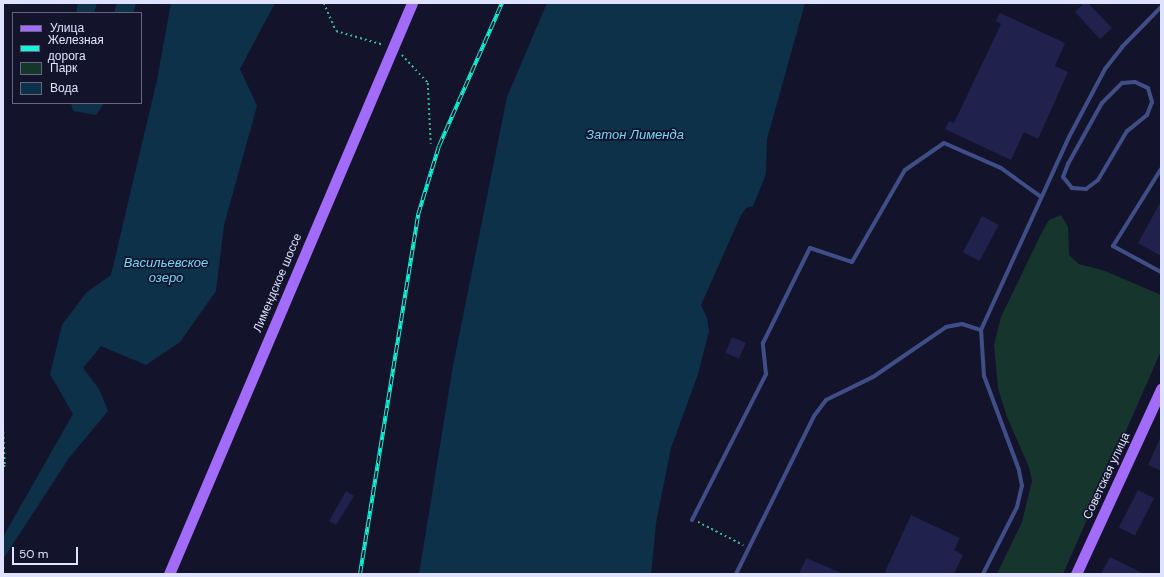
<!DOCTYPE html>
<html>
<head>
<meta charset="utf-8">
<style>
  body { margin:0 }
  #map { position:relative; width:1164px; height:577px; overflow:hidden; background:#13142c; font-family:"DM Sans",sans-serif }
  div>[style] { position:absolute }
  .green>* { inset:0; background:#16362d }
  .water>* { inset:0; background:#0e314a }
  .building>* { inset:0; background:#20214c; transform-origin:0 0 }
  .path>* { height:1.5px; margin-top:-0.75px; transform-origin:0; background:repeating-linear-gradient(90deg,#37ba94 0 2px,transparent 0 5px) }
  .service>* { height:4px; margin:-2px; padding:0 2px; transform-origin:2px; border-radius:2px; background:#404e88 }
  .primary>* { height:11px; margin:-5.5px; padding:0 5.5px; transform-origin:5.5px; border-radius:5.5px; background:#a36bf9 }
  .rail>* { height:4px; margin-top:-2px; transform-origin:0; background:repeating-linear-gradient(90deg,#13142c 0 8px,#13f5d8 0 16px); box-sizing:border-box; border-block:1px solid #13f5d8 }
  span { translate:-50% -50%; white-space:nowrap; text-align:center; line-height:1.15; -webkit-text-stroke:3.5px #13142c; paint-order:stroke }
  .street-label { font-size:12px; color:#dfe2fe }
  .water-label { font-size:13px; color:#71daf9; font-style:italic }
  .frame { position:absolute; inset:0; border:4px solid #dfe2fe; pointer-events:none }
  .legend { position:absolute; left:12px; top:12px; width:130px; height:92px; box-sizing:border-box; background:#13142c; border:1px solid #656680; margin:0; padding:5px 7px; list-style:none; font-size:12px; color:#dfe2fe }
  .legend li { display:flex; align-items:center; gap:8px; height:20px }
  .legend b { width:20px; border:1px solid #656680 }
  .scale { position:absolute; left:12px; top:547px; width:66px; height:18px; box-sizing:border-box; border:2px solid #dfe2fe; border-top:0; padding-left:5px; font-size:12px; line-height:14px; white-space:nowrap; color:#dfe2fe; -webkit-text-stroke:3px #13142c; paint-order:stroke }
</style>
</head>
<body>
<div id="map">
  <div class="green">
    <i style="clip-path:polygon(1061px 215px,1068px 227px,1069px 255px,1079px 264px,1105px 271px,1161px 295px,1161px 351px,1063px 574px,997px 574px,1022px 522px,1032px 481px,1029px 467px,1007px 417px,998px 388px,994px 345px,1001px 317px,1042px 232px,1049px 220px)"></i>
  </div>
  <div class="water">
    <i style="clip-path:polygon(78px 3px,97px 3px,94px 13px,76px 13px)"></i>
    <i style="clip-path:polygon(117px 3px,136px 3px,133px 13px,114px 13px)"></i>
    <i style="clip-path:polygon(171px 3px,275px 3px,240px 69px,257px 106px,224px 225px,216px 291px,180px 342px,146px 365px,101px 346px,83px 368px,99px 389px,108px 411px,69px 458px,3px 559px,3px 537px,73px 414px,50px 374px,62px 325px,86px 293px,111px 275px,157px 80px)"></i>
    <i style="clip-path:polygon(547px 3px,805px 3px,767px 139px,766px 174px,753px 206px,746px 208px,741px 215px,701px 305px,707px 318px,709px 331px,698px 374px,671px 448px,656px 523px,651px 574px,419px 574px,453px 366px,507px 97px)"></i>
    <i style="clip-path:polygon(71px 103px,104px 103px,96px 115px,73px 111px)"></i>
  </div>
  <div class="building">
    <i style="clip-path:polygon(1084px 3px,1088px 3px,1112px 28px,1100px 39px,1075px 12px)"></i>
    <i style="clip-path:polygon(1000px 13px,1065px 43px,1055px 66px,1068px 72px,1038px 139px,1024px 132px,1011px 160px,945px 129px,949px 121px,954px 123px,1001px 24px,996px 21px)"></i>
    <i style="clip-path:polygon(1161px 201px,1161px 256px,1138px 243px)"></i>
    <i style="left:982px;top:216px;width:19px;height:41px;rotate:28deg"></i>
    <i style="left:732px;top:337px;width:15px;height:17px;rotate:23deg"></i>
    <i style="clip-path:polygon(1161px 436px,1161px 471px,1148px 465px)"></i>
    <i style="left:1138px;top:490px;width:18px;height:42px;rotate:27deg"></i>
    <i style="clip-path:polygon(346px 491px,354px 496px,336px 525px,329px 521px)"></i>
    <i style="clip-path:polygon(911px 515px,960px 538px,954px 550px,963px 555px,954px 574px,889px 574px,885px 572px)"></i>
    <i style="clip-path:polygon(1110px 557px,1144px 574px,1101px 574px)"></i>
    <i style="clip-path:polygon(806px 558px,844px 574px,799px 574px)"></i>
  </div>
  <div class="path">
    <i style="left:324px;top:3px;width:30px;rotate:67deg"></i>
    <i style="left:336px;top:31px;width:50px;rotate:16.3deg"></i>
    <i style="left:402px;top:55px;width:38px;rotate:47deg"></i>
    <i style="left:428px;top:83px;width:61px;rotate:87.2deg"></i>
    <i style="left:3px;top:422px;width:43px;rotate:87.3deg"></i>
    <i style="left:5px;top:465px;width:6px;rotate:108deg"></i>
    <i style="left:698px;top:522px;width:51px;rotate:27.1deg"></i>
  </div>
  <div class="service">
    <i style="left:1135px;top:82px;width:14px;rotate:25deg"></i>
    <i style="left:1148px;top:88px;width:15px;rotate:74deg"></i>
    <i style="left:1152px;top:102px;width:14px;rotate:111deg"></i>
    <i style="left:1147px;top:115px;width:26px;rotate:141deg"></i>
    <i style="left:1127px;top:131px;width:57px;rotate:120.6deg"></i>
    <i style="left:1098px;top:180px;width:15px;rotate:143deg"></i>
    <i style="left:1086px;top:189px;width:14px;rotate:-176deg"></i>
    <i style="left:1072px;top:188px;width:14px;rotate:-129deg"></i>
    <i style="left:1063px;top:177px;width:14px;rotate:-69deg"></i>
    <i style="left:1068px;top:164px;width:70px;rotate:-60.9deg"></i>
    <i style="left:1102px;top:103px;width:28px;rotate:-45deg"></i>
    <i style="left:1122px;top:83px;width:13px;rotate:-4deg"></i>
    <i style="left:1161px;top:169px;width:91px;rotate:121.9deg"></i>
    <i style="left:1113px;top:246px;width:55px;rotate:28.4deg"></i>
    <i style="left:692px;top:520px;width:164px;rotate:-63.1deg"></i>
    <i style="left:766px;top:374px;width:31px;rotate:-96deg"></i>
    <i style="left:763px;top:343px;width:106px;rotate:-63.7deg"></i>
    <i style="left:810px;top:248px;width:44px;rotate:18.4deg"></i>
    <i style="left:852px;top:262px;width:106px;rotate:-60.1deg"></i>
    <i style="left:905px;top:170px;width:47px;rotate:-34.7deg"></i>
    <i style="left:944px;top:143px;width:62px;rotate:23.7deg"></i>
    <i style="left:1001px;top:168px;width:49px;rotate:35.9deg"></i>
    <i style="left:736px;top:574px;width:176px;rotate:-63.7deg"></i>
    <i style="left:814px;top:416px;width:20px;rotate:-53deg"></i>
    <i style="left:826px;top:400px;width:52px;rotate:-26.1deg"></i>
    <i style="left:873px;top:377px;width:88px;rotate:-34.4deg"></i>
    <i style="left:946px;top:327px;width:16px;rotate:-11deg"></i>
    <i style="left:962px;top:324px;width:20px;rotate:18deg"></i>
    <i style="left:983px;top:574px;width:75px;rotate:-63.1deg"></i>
    <i style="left:1017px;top:507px;width:22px;rotate:-77deg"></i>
    <i style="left:1022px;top:486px;width:16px;rotate:-101deg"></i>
    <i style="left:1019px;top:470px;width:100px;rotate:-110.4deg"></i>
    <i style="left:984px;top:376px;width:46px;rotate:-93.7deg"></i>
    <i style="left:981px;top:330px;width:212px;rotate:-65.5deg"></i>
    <i style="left:1069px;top:137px;width:77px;rotate:-62.1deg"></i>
    <i style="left:1105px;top:69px;width:28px;rotate:-52deg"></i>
    <i style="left:1122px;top:47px;width:56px;rotate:-45.7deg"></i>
  </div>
  <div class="primary">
    <i style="left:169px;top:574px;width:621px;rotate:-66.95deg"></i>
    <i style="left:1076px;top:574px;width:204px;rotate:-65.3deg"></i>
  </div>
  <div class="rail">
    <i style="left:360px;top:574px;width:364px;rotate:-80.8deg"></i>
    <i style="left:418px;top:215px;width:72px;rotate:-73.1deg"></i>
    <i style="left:439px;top:146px;width:156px;rotate:-66.2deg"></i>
  </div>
  <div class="street-label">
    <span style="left:278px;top:283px;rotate:-67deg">Лимендское шоссе</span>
    <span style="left:1107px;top:476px;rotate:-65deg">Советская улица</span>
  </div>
  <div class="water-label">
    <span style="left:635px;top:135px">Затон Лименда</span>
    <span style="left:166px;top:271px">Васильевское<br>озеро</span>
  </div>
  <div class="frame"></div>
  <ul class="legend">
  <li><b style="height:5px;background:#a36bf9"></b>Улица</li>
  <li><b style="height:5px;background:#13f5d8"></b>Железная дорога</li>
  <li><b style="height:11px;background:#16362d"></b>Парк</li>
  <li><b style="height:11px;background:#0e314a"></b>Вода</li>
  </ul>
  <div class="scale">50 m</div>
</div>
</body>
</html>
